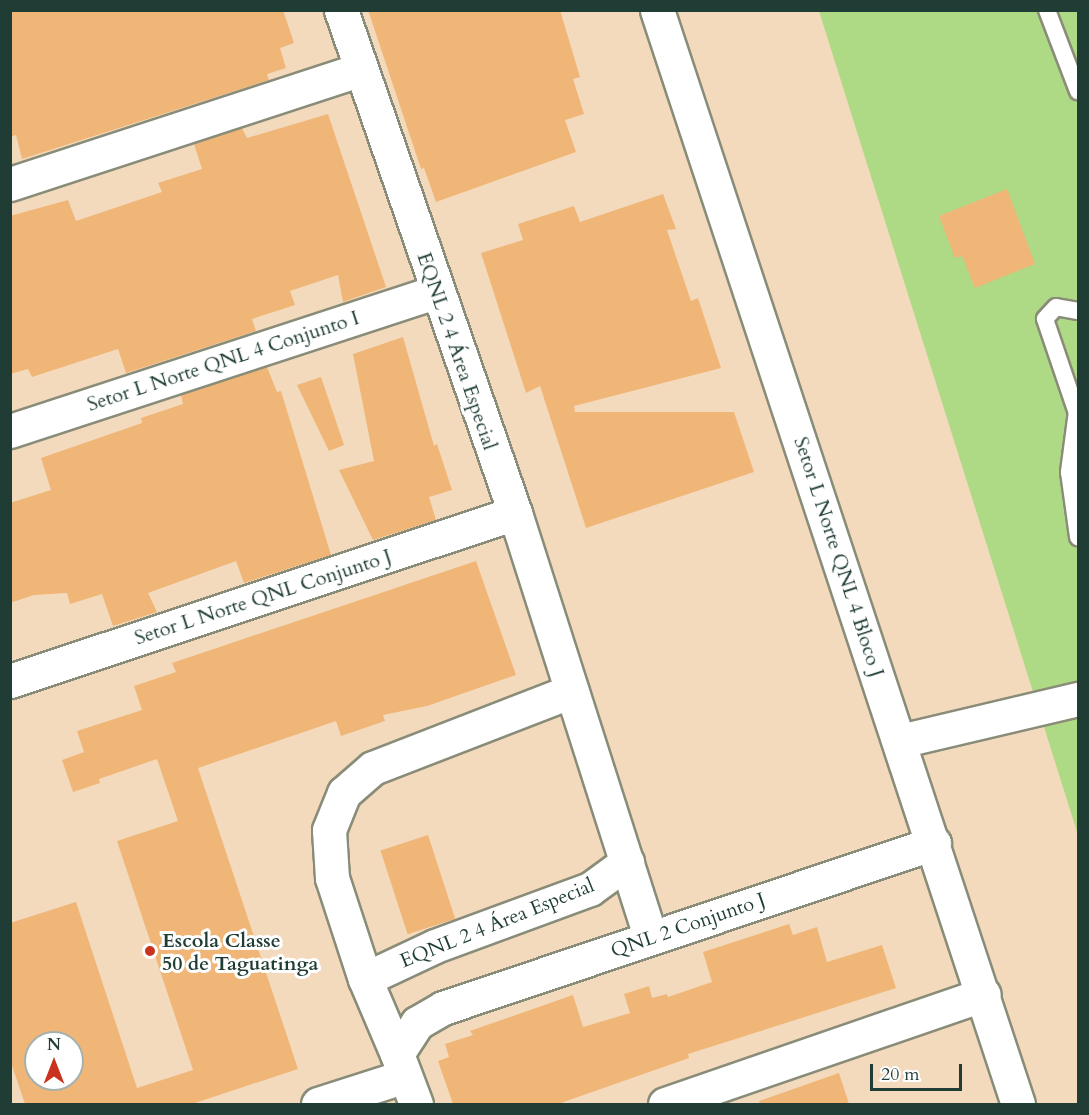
<!DOCTYPE html>
<html>
<head>
<meta charset="utf-8">
<style>
  body { margin:0 }
  #map { position:relative; width:1089px; height:1115px; overflow:hidden; background:#f3dabd; font-family:Cardo,serif }
  div>[style] { position:absolute }
  .green>* { inset:0; background:#aed985 }
  .building>* { inset:0; background:#f0b677; transform-origin:0 0 }
  .roads { filter:drop-shadow(2px 0 #898c78) drop-shadow(-2px 0 #898c78) drop-shadow(0 2px #898c78) drop-shadow(0 -2px #898c78) }
  .lane>* { height:16px; margin:-8px; padding:0 8px; transform-origin:8px; border-radius:8px; background:#fff }
  .street>* { height:33px; margin:-16.5px; padding:0 16.5px; transform-origin:16.5px; border-radius:16.5px; background:#fff }
  .secondary>* { height:33px; margin:-16.5px; padding:0 16.5px; transform-origin:16.5px; border-radius:16.5px; background:#fff }
  .dots>* { width:16px; height:16px; translate:-50% -50%; box-sizing:border-box; border:3px solid #fff; border-radius:50% }
  span { translate:-50% -50%; white-space:nowrap; text-align:center; line-height:1.15; -webkit-text-stroke:6px #fff; paint-order:stroke }
  .street-label { font-size:20px; color:#1f3d34 }
  .poi-label { font-size:20px; color:#1f3d34; font-weight:700 }
  .left { translate:0 -50%; text-align:left }
  .frame { position:absolute; inset:0; border:12px solid #1f3d34; pointer-events:none }
  .north { position:absolute; left:24px; top:1031px; width:60px; height:60px; box-sizing:border-box; background:#fff; border:2px solid #a5b1ae; border-radius:50%; rotate:0deg; font-size:16px; font-weight:700; line-height:24px; text-align:center; color:#1f3d34 }
  .north::after { content:''; display:block; margin:auto; width:21px; height:27px; background:#c8321e; clip-path:polygon(50% 0,100% 100%,50% 72%,0 100%) }
  .scale { position:absolute; left:870px; top:1064px; width:92px; height:27px; box-sizing:border-box; border:3px solid #1f3d34; border-top:0; padding-left:8px; font-size:18px; line-height:21px; white-space:nowrap; color:#1f3d34; -webkit-text-stroke:4px #fff; paint-order:stroke }
</style>
</head>
<body>
<div id="map">
  <div class="green">
    <i style="clip-path:polygon(819px 11px,1078px 11px,1078px 835px)"></i>
  </div>
  <div class="building">
    <i style="clip-path:polygon(10px 10px,283px 10px,294px 43px,280px 48px,286px 68px,267px 74px,269px 80px,22px 159px,16px 135px,10px 137px)"></i>
    <i style="clip-path:polygon(368px 10px,560px 10px,580px 77px,573px 79px,584px 114px,565px 120px,576px 152px,436px 202px,424px 168px,421px 169px)"></i>
    <i style="clip-path:polygon(328px 114px,386px 287px,343px 302px,338px 275px,290px 291px,295px 305px,252px 319px,256px 331px,126px 373px,118px 349px,32px 377px,28px 369px,10px 374px,10px 216px,68px 200px,76px 221px,162px 192px,158px 183px,202px 169px,194px 144px,242px 128px,247px 138px)"></i>
    <i style="clip-path:polygon(1007px 189px,1035px 264px,975px 288px,962px 256px,955px 258px,939px 216px)"></i>
    <i style="clip-path:polygon(663px 194px,676px 229px,667px 230px,691px 301px,698px 298px,721px 368px,574px 406px,575px 412px,734px 412px,754px 472px,586px 528px,540px 386px,526px 393px,481px 253px,523px 240px,518px 224px,574px 206px,580px 222px)"></i>
    <i style="clip-path:polygon(403px 337px,434px 446px,437px 444px,452px 490px,429px 497px,436px 520px,373px 540px,339px 470px,374px 461px,353px 354px)"></i>
    <i style="clip-path:polygon(267px 367px,277px 392px,281px 391px,331px 555px,244px 583px,236px 561px,148px 593px,157px 612px,113px 626px,102px 594px,70px 604px,67px 593px,34px 595px,10px 603px,10px 503px,51px 490px,41px 458px,142px 423px,141px 418px,183px 404px,181px 395px)"></i>
    <i style="clip-path:polygon(321px 377px,344px 445px,329px 451px,297px 385px)"></i>
    <i style="clip-path:polygon(evenodd,476px 561px,516px 675px,427px 706px,383px 715px,385px 721px,341px 736px,336px 721px,198px 768px,298px 1069px,192px 1104px,25px 1104px,10px 1060px,10px 923px,76px 902px,137px 1088px,193px 1070px,117px 841px,178px 821px,157px 759px,99px 779px,100px 783px,73px 792px,62px 760px,84px 752px,77px 731px,142px 710px,134px 686px,176px 672px,172px 663px,476px 561px,36px 1043px,72px 1043px,72px 1079px,36px 1079px,36px 1043px)"></i>
    <i style="left:428px;top:835px;width:88px;height:50px;rotate:72deg"></i>
    <i style="clip-path:polygon(789px 924px,793px 935px,817px 927px,827px 962px,882px 945px,896px 988px,688px 1054px,689px 1058px,558px 1104px,453px 1104px,438px 1061px,449px 1057px,445px 1044px,473px 1035px,470px 1031px,573px 995px,583px 1027px,630px 1013px,624px 994px,649px 986px,652px 998px,667px 994px,668px 997px,712px 982px,703px 952px)"></i>
    <i style="clip-path:polygon(839px 1073px,849px 1104px,760px 1104px,759px 1101px)"></i>
  </div>
  <div class="roads">
    <div class="lane">
      <i style="left:1047px;top:10px;width:87px;rotate:69.1deg"></i>
      <i style="left:1078px;top:311px;width:22px;rotate:-170deg"></i>
      <i style="left:1056px;top:307px;width:16px;rotate:133deg"></i>
      <i style="left:1045px;top:319px;width:102px;rotate:71.2deg"></i>
      <i style="left:1077px;top:411px;width:62px;rotate:97.5deg"></i>
      <i style="left:1069px;top:472px;width:66px;rotate:82.1deg"></i>
    </div>
    <div class="street">
      <i style="left:341px;top:10px;width:532px;rotate:70.92deg"></i>
      <i style="left:515px;top:513px;width:446px;rotate:72.3deg"></i>
      <i style="left:10px;top:184px;width:367px;rotate:-18.1deg"></i>
      <i style="left:10px;top:431px;width:448px;rotate:-18.1deg"></i>
      <i style="left:10px;top:681px;width:532px;rotate:-18.4deg"></i>
      <i style="left:900px;top:741px;width:183px;rotate:-13.3deg"></i>
      <i style="left:365px;top:979px;width:77px;rotate:-25.2deg"></i>
      <i style="left:435px;top:946px;width:165px;rotate:-20.2deg"></i>
      <i style="left:590px;top:889px;width:46px;rotate:-36.1deg"></i>
      <i style="left:397px;top:1054px;width:82px;rotate:-113.1deg"></i>
      <i style="left:365px;top:979px;width:106px;rotate:-108.1deg"></i>
      <i style="left:332px;top:878px;width:48px;rotate:-93.6deg"></i>
      <i style="left:329px;top:830px;width:40px;rotate:-68deg"></i>
      <i style="left:344px;top:793px;width:38px;rotate:-41deg"></i>
      <i style="left:373px;top:768px;width:213px;rotate:-21.2deg"></i>
      <i style="left:318px;top:1104px;width:91px;rotate:-17.8deg"></i>
      <i style="left:416px;top:1104px;width:53px;rotate:-110.8deg"></i>
      <i style="left:397px;top:1054px;width:37px;rotate:-57deg"></i>
      <i style="left:417px;top:1023px;width:30px;rotate:-30deg"></i>
      <i style="left:443px;top:1008px;width:518px;rotate:-18.57deg"></i>
      <i style="left:665px;top:1104px;width:337px;rotate:-19deg"></i>
    </div>
    <div class="secondary">
      <i style="left:657px;top:10px;width:1152px;rotate:71.74deg"></i>
    </div>
  </div>
  <div class="dots">
    <i style="left:150px;top:951px;background:#c8321e"></i>
  </div>
  <div class="street-label">
    <span style="left:457px;top:351px;rotate:71deg">EQNL 2 4 Área Especial</span>
    <span style="left:223px;top:361px;rotate:-18deg">Setor L Norte QNL 4 Conjunto I</span>
    <span style="left:839px;top:557px;rotate:72deg">Setor L Norte QNL 4 Bloco J</span>
    <span style="left:263px;top:597px;rotate:-18deg">Setor L Norte QNL Conjunto J</span>
    <span style="left:497px;top:923px;rotate:-22deg">EQNL 2 4 Área Especial</span>
    <span style="left:688px;top:925px;rotate:-19deg">QNL 2 Conjunto J</span>
  </div>
  <div class="poi-label">
    <span class="left" style="left:162px;top:952px">Escola Classe<br>50 de Taguatinga</span>
  </div>
  <div class="frame"></div>
  <div class="north">N</div>
  <div class="scale">20 m</div>
</div>
</body>
</html>
